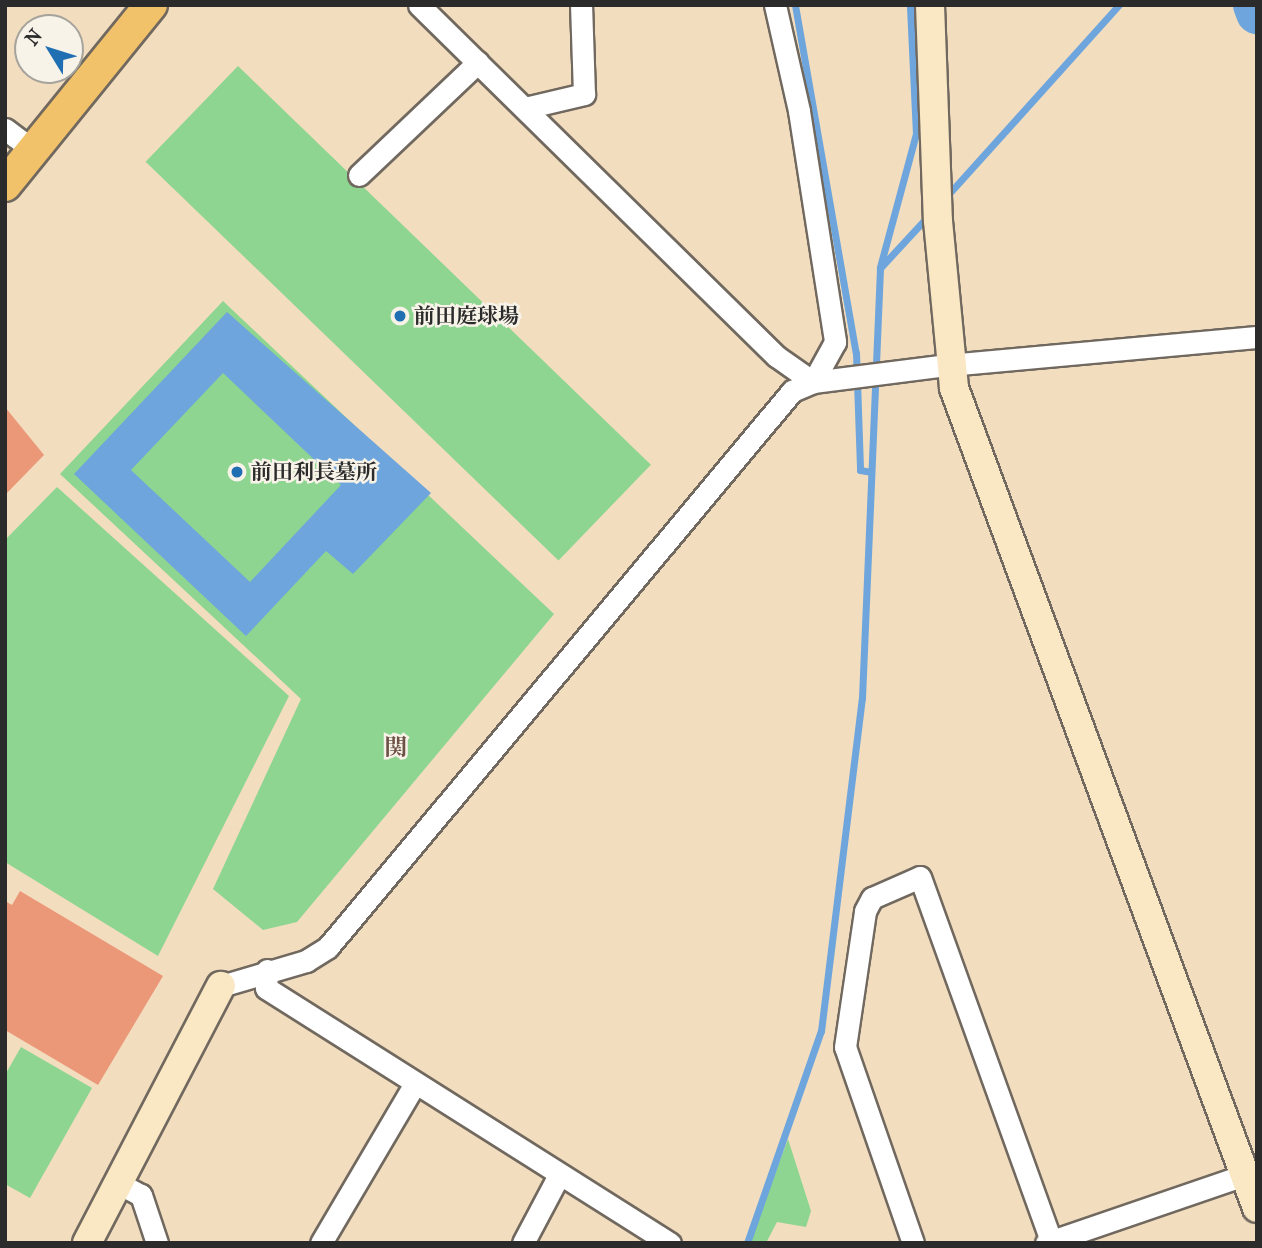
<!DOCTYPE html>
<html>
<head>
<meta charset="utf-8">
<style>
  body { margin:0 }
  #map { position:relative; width:1262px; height:1248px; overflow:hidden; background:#f2ddbf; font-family:"IM FELL French Canon","Noto Serif JP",serif }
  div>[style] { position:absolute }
  .green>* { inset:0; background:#8dd590; transform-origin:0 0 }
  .water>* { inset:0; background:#6ea5dc }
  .stream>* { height:7px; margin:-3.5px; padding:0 3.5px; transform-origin:3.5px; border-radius:3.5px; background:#6ea5dc }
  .river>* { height:42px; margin:-21px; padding:0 21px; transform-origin:21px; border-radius:21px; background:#6ea5dc }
  .building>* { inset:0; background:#eb9879 }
  .roads { filter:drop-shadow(2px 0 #71695f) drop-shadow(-2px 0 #71695f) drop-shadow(0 2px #71695f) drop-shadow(0 -2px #71695f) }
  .street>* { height:21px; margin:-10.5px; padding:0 10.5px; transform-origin:10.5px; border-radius:10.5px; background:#fff }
  .secondary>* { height:28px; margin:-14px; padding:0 14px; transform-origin:14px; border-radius:14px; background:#fae7c3 }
  .primary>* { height:32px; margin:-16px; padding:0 16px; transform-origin:16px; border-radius:16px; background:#f2c26a }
  .dots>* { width:19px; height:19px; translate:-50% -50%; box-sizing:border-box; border:4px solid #f7f3e8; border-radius:50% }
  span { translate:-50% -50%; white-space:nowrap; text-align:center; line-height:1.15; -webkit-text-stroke:5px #f7f3e8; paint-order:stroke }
  .poi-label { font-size:21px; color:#2b2b2b; font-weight:700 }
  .left { translate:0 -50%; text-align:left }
  .neighbourhood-label { font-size:23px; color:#6e5146; font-weight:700 }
  .frame { position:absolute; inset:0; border:7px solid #2b2b2b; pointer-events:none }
  .north { position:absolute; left:14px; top:14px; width:70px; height:70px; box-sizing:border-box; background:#f7f3e8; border:2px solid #a5a39c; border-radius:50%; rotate:308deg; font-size:19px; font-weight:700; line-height:28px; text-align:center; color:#2b2b2b }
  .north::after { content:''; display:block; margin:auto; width:24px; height:32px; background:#1f6fb2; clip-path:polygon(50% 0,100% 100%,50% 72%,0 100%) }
</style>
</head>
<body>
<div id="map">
  <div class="green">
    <i style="left:238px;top:66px;width:574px;height:133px;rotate:44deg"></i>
    <i style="clip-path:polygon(223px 301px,554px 614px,297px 922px,263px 930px,213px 889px,301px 699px,60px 474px)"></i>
    <i style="clip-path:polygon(57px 487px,289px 696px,158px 956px,5px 862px,5px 540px)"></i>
    <i style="clip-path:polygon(21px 1047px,92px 1088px,30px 1198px,5px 1184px,5px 1075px)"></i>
    <i style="clip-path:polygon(788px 1139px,811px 1211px,806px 1227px,777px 1222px,766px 1243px,749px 1243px)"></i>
  </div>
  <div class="water">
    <i style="clip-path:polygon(evenodd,227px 312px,431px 493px,353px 574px,326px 551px,246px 636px,74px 474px,227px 312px,223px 373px,341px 485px,250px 582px,131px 470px,223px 373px)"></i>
  </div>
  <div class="stream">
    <i style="left:795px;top:5px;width:353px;rotate:80.1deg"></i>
    <i style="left:856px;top:353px;width:117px;rotate:88deg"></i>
    <i style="left:860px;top:470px;width:11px;rotate:10deg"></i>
    <i style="left:945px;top:198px;width:260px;rotate:-48deg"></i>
    <i style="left:880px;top:267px;width:138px;rotate:-74.9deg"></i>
    <i style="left:916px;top:134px;width:129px;rotate:-92.7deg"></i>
    <i style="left:747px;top:1243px;width:225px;rotate:-70.8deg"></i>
    <i style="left:821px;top:1031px;width:336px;rotate:-83deg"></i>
    <i style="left:862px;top:698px;width:430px;rotate:-87.6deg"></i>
    <i style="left:880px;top:268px;width:74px;rotate:-47.2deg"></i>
  </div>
  <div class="river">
    <i style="left:1254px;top:5px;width:9px;rotate:69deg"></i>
  </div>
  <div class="building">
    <i style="clip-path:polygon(5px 407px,44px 455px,5px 495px)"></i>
    <i style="clip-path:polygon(20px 891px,163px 976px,98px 1085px,5px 1030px,5px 901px,12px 905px)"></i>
  </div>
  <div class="roads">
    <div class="street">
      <i style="left:419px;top:5px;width:501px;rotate:44.51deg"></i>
      <i style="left:776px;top:356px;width:45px;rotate:35.1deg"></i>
      <i style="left:775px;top:5px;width:109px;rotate:77.2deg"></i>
      <i style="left:799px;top:111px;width:234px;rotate:81.1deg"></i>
      <i style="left:835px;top:342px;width:46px;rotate:118.8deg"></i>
      <i style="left:525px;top:108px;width:61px;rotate:-13.3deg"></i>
      <i style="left:584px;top:94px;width:89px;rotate:-91.9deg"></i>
      <i style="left:5px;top:129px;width:34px;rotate:37deg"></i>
      <i style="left:359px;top:175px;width:164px;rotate:-43.5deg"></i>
      <i style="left:267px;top:970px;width:18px;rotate:93deg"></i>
      <i style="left:266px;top:988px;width:478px;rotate:32.3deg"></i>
      <i style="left:221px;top:986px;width:89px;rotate:-16.4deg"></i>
      <i style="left:306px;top:961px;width:26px;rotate:-32deg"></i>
      <i style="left:328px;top:947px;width:724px;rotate:-50.15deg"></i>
      <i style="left:792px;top:391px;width:23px;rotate:-23deg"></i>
      <i style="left:813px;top:382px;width:136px;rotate:-7.2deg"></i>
      <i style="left:948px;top:365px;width:310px;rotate:-5.2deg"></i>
      <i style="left:118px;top:1183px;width:26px;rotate:28deg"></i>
      <i style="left:141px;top:1195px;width:51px;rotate:71.6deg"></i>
      <i style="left:321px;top:1243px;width:183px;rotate:-59.5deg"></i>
      <i style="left:523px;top:1243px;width:75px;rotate:-62.1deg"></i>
      <i style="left:913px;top:1243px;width:207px;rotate:-109.1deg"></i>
      <i style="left:845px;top:1047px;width:137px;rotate:-81.6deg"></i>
      <i style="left:865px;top:911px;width:15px;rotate:-62deg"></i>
      <i style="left:872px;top:898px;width:52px;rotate:-23.6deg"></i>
      <i style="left:920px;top:877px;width:389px;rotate:70.2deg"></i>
      <i style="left:1046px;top:1243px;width:222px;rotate:-18.9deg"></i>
    </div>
    <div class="secondary">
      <i style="left:930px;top:5px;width:216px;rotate:87.9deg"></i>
      <i style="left:938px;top:221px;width:168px;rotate:84.5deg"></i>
      <i style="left:954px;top:388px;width:874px;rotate:69.72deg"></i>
      <i style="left:87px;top:1243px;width:290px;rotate:-62.5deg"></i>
    </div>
    <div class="primary">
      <i style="left:5px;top:185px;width:232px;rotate:-51deg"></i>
    </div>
  </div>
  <div class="dots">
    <i style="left:400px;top:316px;background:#1f6fb2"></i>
    <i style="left:237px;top:472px;background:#1f6fb2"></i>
  </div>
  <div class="poi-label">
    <span class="left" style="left:414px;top:316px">前田庭球場</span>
    <span class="left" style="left:251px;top:472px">前田利長墓所</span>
  </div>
  <div class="neighbourhood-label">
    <span style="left:396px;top:748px">関</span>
  </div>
  <div class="frame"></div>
  <div class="north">N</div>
</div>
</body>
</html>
